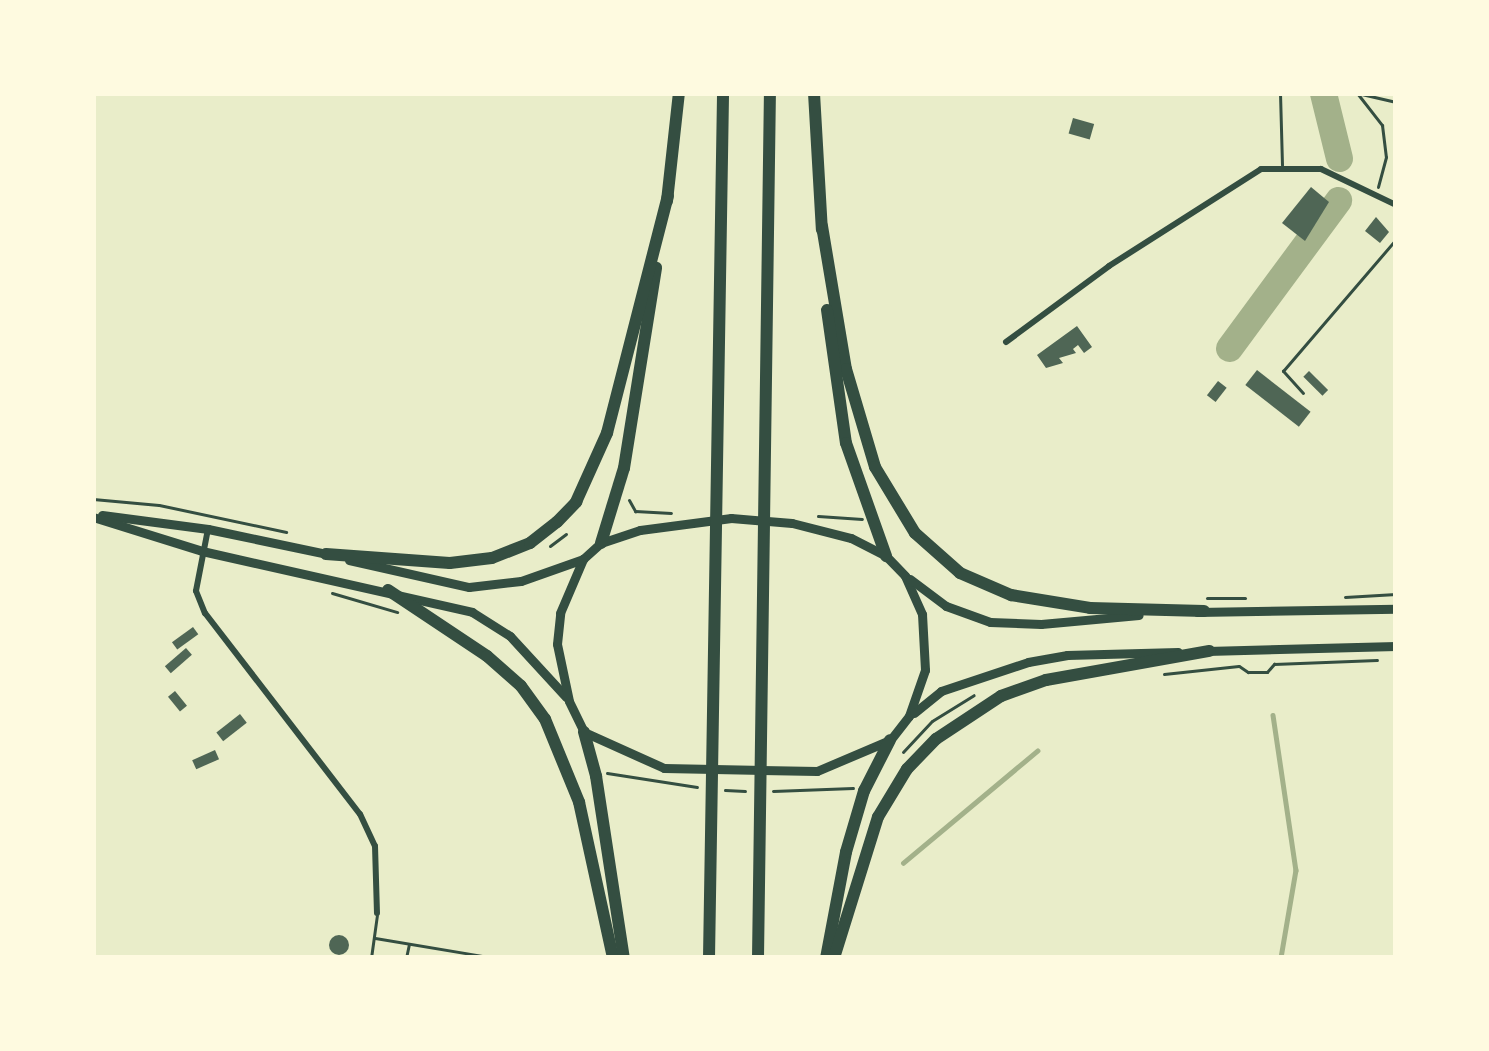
<!DOCTYPE html>
<html>
<head>
<meta charset="utf-8">
<style>
  body { margin:0 }
  #map { position:relative; width:1489px; height:1051px; overflow:hidden; background:#e9edc9; font-family:Literata,serif }
  div>[style] { position:absolute }
  .stream>* { height:4.5px; margin:-2.25px; padding:0 2.25px; transform-origin:2.25px; border-radius:2.25px; background:#a3b18a }
  .river>* { height:27px; margin:-13.5px; padding:0 13.5px; transform-origin:13.5px; border-radius:13.5px; background:#a3b18a }
  .building>* { inset:0; background:#4f6655; transform-origin:0 0 }
  .round { border-radius:50% }
  .path>* { height:3px; margin:-1.5px; padding:0 1.5px; transform-origin:1.5px; border-radius:1.5px; background:#344e41 }
  .service>* { height:3px; margin:-1.5px; padding:0 1.5px; transform-origin:1.5px; border-radius:1.5px; background:#344e41 }
  .minor>* { height:6px; margin:-3px; padding:0 3px; transform-origin:3px; border-radius:3px; background:#344e41 }
  .secondary>* { height:9px; margin:-4.5px; padding:0 4.5px; transform-origin:4.5px; border-radius:4.5px; background:#344e41 }
  .motorway>* { height:12px; margin:-6px; padding:0 6px; transform-origin:6px; border-radius:6px; background:#344e41 }
  span { translate:-50% -50%; white-space:nowrap; text-align:center; line-height:1.15; -webkit-text-stroke:12px #fefae0; paint-order:stroke }
  .frame { position:absolute; inset:0; border:96px solid #fefae0; pointer-events:none }
</style>
</head>
<body>
<div id="map">
  <div class="stream">
    <i style="left:1273px;top:715px;width:157px;rotate:81.6deg"></i>
    <i style="left:1296px;top:870px;width:89px;rotate:99.7deg"></i>
    <i style="left:903px;top:863px;width:175px;rotate:-39.9deg"></i>
  </div>
  <div class="river">
    <i style="left:1323px;top:93px;width:67px;rotate:76.2deg"></i>
    <i style="left:1229px;top:348px;width:184px;rotate:-53.6deg"></i>
  </div>
  <div class="building">
    <i style="left:1073px;top:118px;width:22px;height:16px;rotate:16deg"></i>
    <i style="clip-path:polygon(1311px 187px,1329px 202px,1305px 241px,1282px 223px)"></i>
    <i style="clip-path:polygon(1376px 217px,1389px 232px,1380px 243px,1365px 231px)"></i>
    <i style="clip-path:polygon(1077px 326px,1092px 347px,1084px 353px,1078px 345px,1073px 349px,1076px 353px,1059px 358px,1063px 363px,1046px 368px,1037px 355px)"></i>
    <i style="left:1257px;top:370px;width:68px;height:19px;rotate:38deg"></i>
    <i style="left:1309px;top:371px;width:27px;height:8px;rotate:45deg"></i>
    <i style="left:1218px;top:381px;width:11px;height:18px;rotate:38deg"></i>
    <i style="left:193px;top:627px;width:9px;height:26px;rotate:54deg"></i>
    <i style="left:186px;top:648px;width:9px;height:28px;rotate:49deg"></i>
    <i style="left:175px;top:691px;width:19px;height:9px;rotate:51deg"></i>
    <i style="left:240px;top:714px;width:11px;height:30px;rotate:52deg"></i>
    <i style="left:215px;top:750px;width:10px;height:25px;rotate:66deg"></i>
    <i class="round" style="left:329px;top:935px;width:20px;height:20px"></i>
  </div>
  <div class="path">
    <i style="left:1357px;top:93px;width:41px;rotate:52deg"></i>
    <i style="left:1382px;top:125px;width:32px;rotate:83deg"></i>
    <i style="left:1386px;top:157px;width:31px;rotate:105deg"></i>
    <i style="left:1357px;top:93px;width:40px;rotate:13deg"></i>
    <i style="left:93px;top:499px;width:66px;rotate:5.2deg"></i>
    <i style="left:159px;top:505px;width:130px;rotate:12deg"></i>
    <i style="left:629px;top:500px;width:13px;rotate:61deg"></i>
    <i style="left:635px;top:511px;width:36px;rotate:3deg"></i>
    <i style="left:818px;top:516px;width:44px;rotate:3.9deg"></i>
    <i style="left:550px;top:546px;width:20px;rotate:-37deg"></i>
    <i style="left:332px;top:593px;width:68px;rotate:16.3deg"></i>
    <i style="left:1345px;top:597px;width:51px;rotate:-3.4deg"></i>
    <i style="left:1207px;top:598px;width:38px"></i>
    <i style="left:1164px;top:674px;width:75px;rotate:-6.1deg"></i>
    <i style="left:1239px;top:666px;width:11px;rotate:34deg"></i>
    <i style="left:1248px;top:672px;width:19px"></i>
    <i style="left:1267px;top:672px;width:11px;rotate:-49deg"></i>
    <i style="left:1274px;top:664px;width:103px;rotate:-2.2deg"></i>
    <i style="left:903px;top:752px;width:42px;rotate:-46.9deg"></i>
    <i style="left:932px;top:721px;width:49px;rotate:-31.8deg"></i>
    <i style="left:607px;top:773px;width:91px;rotate:8.8deg"></i>
    <i style="left:725px;top:790px;width:20px;rotate:3deg"></i>
    <i style="left:773px;top:791px;width:80px;rotate:-2.1deg"></i>
  </div>
  <div class="service">
    <i style="left:1280px;top:93px;width:72px;rotate:88.4deg"></i>
    <i style="left:1303px;top:393px;width:30px;rotate:-132deg"></i>
    <i style="left:1283px;top:371px;width:174px;rotate:-49.4deg"></i>
    <i style="left:375px;top:938px;width:122px;rotate:9.5deg"></i>
    <i style="left:371px;top:958px;width:43px;rotate:-82.1deg"></i>
    <i style="left:406px;top:958px;width:14px;rotate:-78deg"></i>
  </div>
  <div class="minor">
    <i style="left:1006px;top:342px;width:128px;rotate:-36.4deg"></i>
    <i style="left:1109px;top:266px;width:180px;rotate:-32.5deg"></i>
    <i style="left:1261px;top:169px;width:60px"></i>
    <i style="left:1321px;top:169px;width:83px;rotate:25.6deg"></i>
    <i style="left:208px;top:529px;width:63px;rotate:101deg"></i>
    <i style="left:196px;top:591px;width:24px;rotate:68deg"></i>
    <i style="left:205px;top:613px;width:254px;rotate:52.4deg"></i>
    <i style="left:360px;top:814px;width:35px;rotate:65deg"></i>
    <i style="left:375px;top:846px;width:67px;rotate:88.3deg"></i>
  </div>
  <div class="secondary">
    <i style="left:102px;top:515px;width:107px;rotate:7.5deg"></i>
    <i style="left:208px;top:529px;width:122px;rotate:11.9deg"></i>
    <i style="left:93px;top:517px;width:114px;rotate:17.3deg"></i>
    <i style="left:202px;top:551px;width:277px;rotate:12.7deg"></i>
    <i style="left:472px;top:612px;width:45px;rotate:32.3deg"></i>
    <i style="left:510px;top:636px;width:83px;rotate:47.4deg"></i>
    <i style="left:731px;top:518px;width:61px;rotate:4.7deg"></i>
    <i style="left:792px;top:523px;width:61px;rotate:14.3deg"></i>
    <i style="left:851px;top:538px;width:39px;rotate:27deg"></i>
    <i style="left:886px;top:556px;width:28px;rotate:46deg"></i>
    <i style="left:905px;top:576px;width:42px;rotate:65.9deg"></i>
    <i style="left:922px;top:614px;width:56px;rotate:86.9deg"></i>
    <i style="left:925px;top:670px;width:49px;rotate:109.2deg"></i>
    <i style="left:909px;top:716px;width:31px;rotate:128deg"></i>
    <i style="left:890px;top:740px;width:79px;rotate:157deg"></i>
    <i style="left:817px;top:771px;width:153px;rotate:-178.9deg"></i>
    <i style="left:664px;top:768px;width:88px;rotate:-155.8deg"></i>
    <i style="left:584px;top:732px;width:34px;rotate:-116deg"></i>
    <i style="left:569px;top:701px;width:58px;rotate:-101.9deg"></i>
    <i style="left:557px;top:644px;width:31px;rotate:-84deg"></i>
    <i style="left:560px;top:613px;width:59px;rotate:-66.9deg"></i>
    <i style="left:583px;top:559px;width:24px;rotate:-42deg"></i>
    <i style="left:601px;top:543px;width:41px;rotate:-18.4deg"></i>
    <i style="left:640px;top:530px;width:92px;rotate:-7.5deg"></i>
    <i style="left:349px;top:560px;width:123px;rotate:12.7deg"></i>
    <i style="left:469px;top:587px;width:52px;rotate:-6.6deg"></i>
    <i style="left:521px;top:581px;width:66px;rotate:-19.5deg"></i>
    <i style="left:910px;top:579px;width:45px;rotate:36.9deg"></i>
    <i style="left:946px;top:606px;width:47px;rotate:20deg"></i>
    <i style="left:990px;top:622px;width:51px;rotate:2.2deg"></i>
    <i style="left:1041px;top:624px;width:98px;rotate:-5.2deg"></i>
    <i style="left:1197px;top:612px;width:199px;rotate:-0.9deg"></i>
    <i style="left:1207px;top:651px;width:189px;rotate:-1.5deg"></i>
    <i style="left:914px;top:713px;width:35px;rotate:-39deg"></i>
    <i style="left:941px;top:691px;width:92px;rotate:-18.4deg"></i>
    <i style="left:1028px;top:662px;width:40px;rotate:-10deg"></i>
    <i style="left:1067px;top:655px;width:111px;rotate:-1.5deg"></i>
  </div>
  <div class="motorway">
    <i style="left:814px;top:93px;width:137px;rotate:86.7deg"></i>
    <i style="left:667px;top:201px;width:109px;rotate:-83.7deg"></i>
    <i style="left:822px;top:226px;width:145px;rotate:80.5deg"></i>
    <i style="left:846px;top:369px;width:102px;rotate:73.5deg"></i>
    <i style="left:875px;top:467px;width:77px;rotate:58.8deg"></i>
    <i style="left:915px;top:533px;width:60px;rotate:41.6deg"></i>
    <i style="left:960px;top:573px;width:56px;rotate:23.3deg"></i>
    <i style="left:1011px;top:595px;width:80px;rotate:9.3deg"></i>
    <i style="left:1090px;top:608px;width:114px;rotate:1.5deg"></i>
    <i style="left:827px;top:310px;width:134px;rotate:81.9deg"></i>
    <i style="left:846px;top:443px;width:120px;rotate:70.5deg"></i>
    <i style="left:601px;top:543px;width:78px;rotate:-73deg"></i>
    <i style="left:624px;top:468px;width:203px;rotate:-80.9deg"></i>
    <i style="left:326px;top:554px;width:124px;rotate:4.2deg"></i>
    <i style="left:450px;top:563px;width:42px;rotate:-6.8deg"></i>
    <i style="left:492px;top:558px;width:41px;rotate:-21.5deg"></i>
    <i style="left:530px;top:543px;width:34px;rotate:-38deg"></i>
    <i style="left:557px;top:522px;width:28px;rotate:-46deg"></i>
    <i style="left:576px;top:502px;width:76px;rotate:-65.8deg"></i>
    <i style="left:607px;top:433px;width:245px;rotate:-75.6deg"></i>
    <i style="left:388px;top:590px;width:119px;rotate:33.7deg"></i>
    <i style="left:487px;top:656px;width:45px;rotate:41.4deg"></i>
    <i style="left:521px;top:686px;width:41px;rotate:54deg"></i>
    <i style="left:545px;top:719px;width:90px;rotate:67.7deg"></i>
    <i style="left:579px;top:802px;width:160px;rotate:77.7deg"></i>
    <i style="left:584px;top:732px;width:46px;rotate:74.7deg"></i>
    <i style="left:596px;top:776px;width:184px;rotate:81.3deg"></i>
    <i style="left:709px;top:958px;width:865px;rotate:-89.07deg"></i>
    <i style="left:758px;top:958px;width:865px;rotate:-89.21deg"></i>
    <i style="left:826px;top:958px;width:108px;rotate:-79.3deg"></i>
    <i style="left:846px;top:852px;width:64px;rotate:-73.6deg"></i>
    <i style="left:864px;top:791px;width:57px;rotate:-63deg"></i>
    <i style="left:834px;top:958px;width:148px;rotate:-72.7deg"></i>
    <i style="left:878px;top:817px;width:56px;rotate:-58.9deg"></i>
    <i style="left:907px;top:769px;width:42px;rotate:-46deg"></i>
    <i style="left:936px;top:739px;width:78px;rotate:-33.5deg"></i>
    <i style="left:1001px;top:696px;width:48px;rotate:-19.6deg"></i>
    <i style="left:1046px;top:680px;width:166px;rotate:-10.1deg"></i>
  </div>
  <div class="frame"></div>
</div>
</body>
</html>
